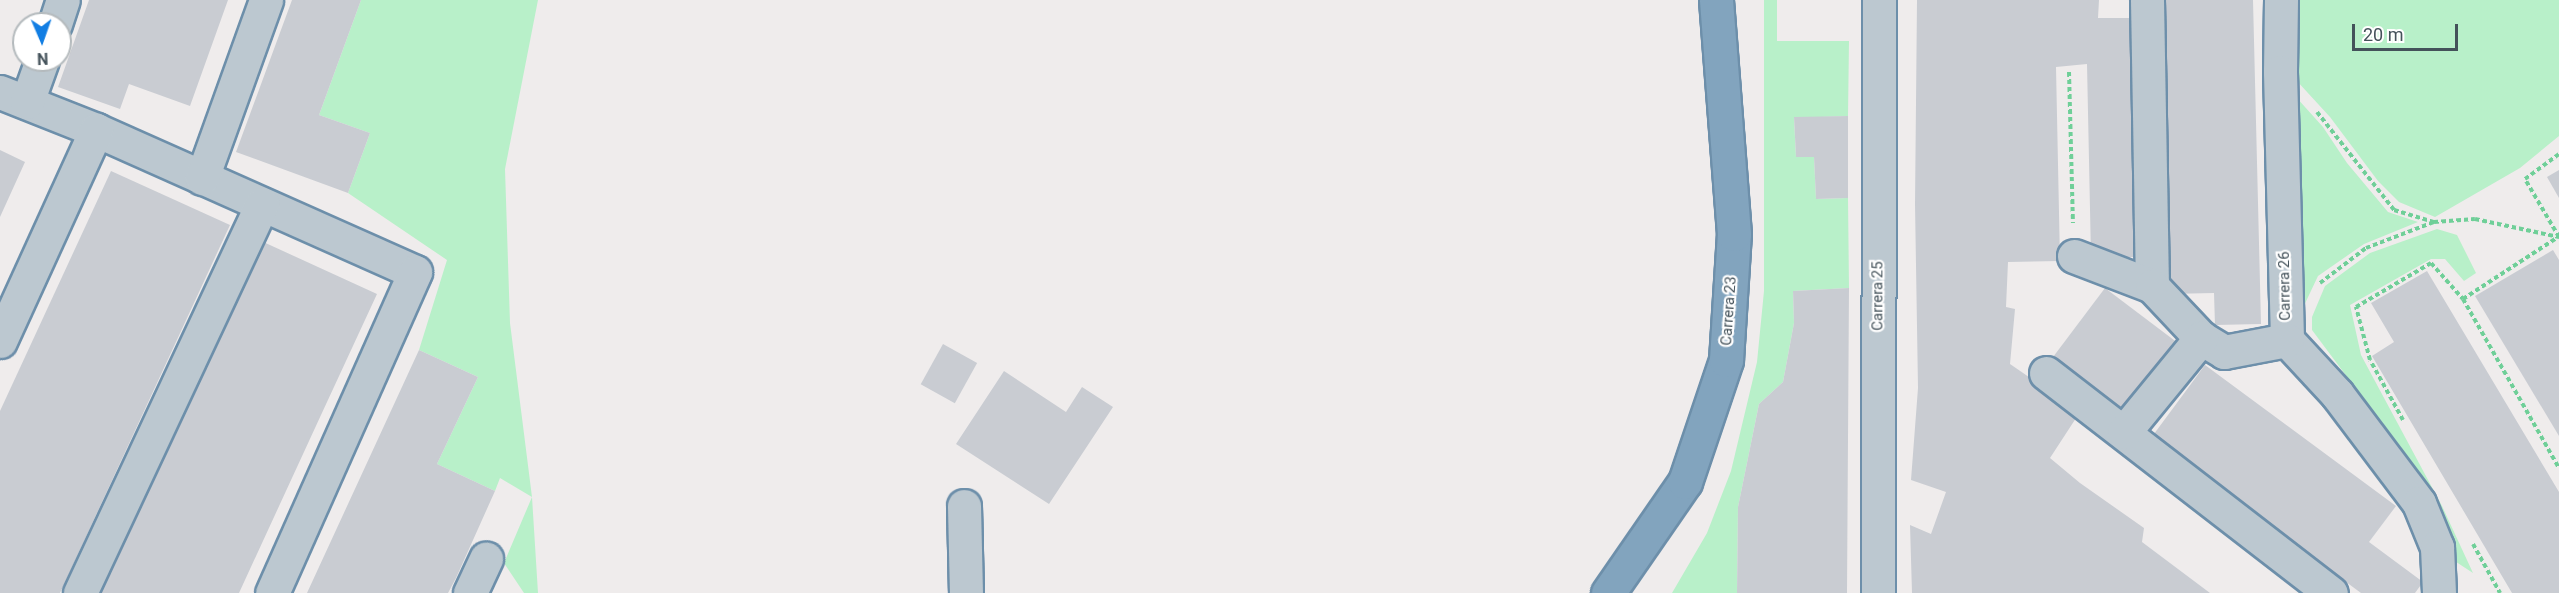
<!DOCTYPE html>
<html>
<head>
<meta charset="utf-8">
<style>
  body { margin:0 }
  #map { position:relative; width:2559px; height:593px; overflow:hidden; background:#efecec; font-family:Roboto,sans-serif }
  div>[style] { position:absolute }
  .green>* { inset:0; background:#b8f0c9 }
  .building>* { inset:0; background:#c9ccd2; transform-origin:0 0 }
  .path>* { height:4px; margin-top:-2px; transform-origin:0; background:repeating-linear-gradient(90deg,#6fcf98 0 4.5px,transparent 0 7.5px) }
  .roads { filter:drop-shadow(2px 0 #6d8faa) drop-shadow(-2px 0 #6d8faa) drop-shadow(0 2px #6d8faa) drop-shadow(0 -2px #6d8faa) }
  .minor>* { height:33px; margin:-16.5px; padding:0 16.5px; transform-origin:16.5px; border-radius:16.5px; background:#bcc8d0 }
  .highway>* { height:33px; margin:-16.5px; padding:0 16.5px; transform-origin:16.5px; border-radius:16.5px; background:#82a4be }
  span { translate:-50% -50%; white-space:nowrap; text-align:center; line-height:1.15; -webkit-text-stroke:4.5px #fff; paint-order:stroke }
  .street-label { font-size:15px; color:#44525a }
  .north { position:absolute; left:12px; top:12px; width:60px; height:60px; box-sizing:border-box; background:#fff; border:2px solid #b4babd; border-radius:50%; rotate:178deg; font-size:16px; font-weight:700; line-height:24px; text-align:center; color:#44525a }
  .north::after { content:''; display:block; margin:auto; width:21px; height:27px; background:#127ee3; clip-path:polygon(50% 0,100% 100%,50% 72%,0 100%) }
  .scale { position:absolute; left:2352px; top:24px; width:106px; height:27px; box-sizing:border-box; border:3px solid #44525a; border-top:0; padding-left:8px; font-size:18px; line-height:21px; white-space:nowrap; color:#44525a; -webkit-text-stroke:4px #fff; paint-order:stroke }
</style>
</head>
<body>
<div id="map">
  <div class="green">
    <i style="clip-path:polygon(361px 0,538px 0,505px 169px,510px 323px,532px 497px,538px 593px,524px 593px,504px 563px,532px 497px,500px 478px,495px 491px,437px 464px,478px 377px,419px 350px,447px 260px,348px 193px,370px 133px,319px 115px)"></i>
    <i style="clip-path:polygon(1764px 0,1777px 0,1777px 41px,1849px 41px,1848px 116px,1794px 118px,1796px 157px,1814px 157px,1816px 199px,1848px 198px,1849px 288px,1793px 291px,1794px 323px,1783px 382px,1759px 404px,1738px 507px,1737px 593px,1672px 593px,1707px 533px,1731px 471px,1757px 362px,1764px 291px)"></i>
    <i style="clip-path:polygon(2296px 0,2559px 0,2559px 136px,2520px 168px,2435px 217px,2399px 202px,2378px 181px,2330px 117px,2296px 80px)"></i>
    <i style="clip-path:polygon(2296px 97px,2323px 127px,2347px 163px,2388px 212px,2418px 222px,2364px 244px,2318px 276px,2301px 312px)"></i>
    <i style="clip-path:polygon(2437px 229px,2457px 235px,2476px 273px,2464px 281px,2445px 259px,2431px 259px,2350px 305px,2361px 355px,2442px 506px,2473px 573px,2447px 556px,2432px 504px,2398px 445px,2312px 330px,2312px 317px,2325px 286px,2370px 253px)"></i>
  </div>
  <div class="building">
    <i style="clip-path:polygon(89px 0,228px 0,190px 106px,129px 84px,120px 109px,58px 87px)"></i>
    <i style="clip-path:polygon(292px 0,361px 0,319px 115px,370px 133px,348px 193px,236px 152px)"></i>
    <i style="clip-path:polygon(1917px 0,2099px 0,2098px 18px,2131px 18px,2136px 257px,2091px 257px,2087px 64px,2056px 67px,2060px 261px,2008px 262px,2006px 307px,2015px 309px,2010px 364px,2080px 412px,2050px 458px,2080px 483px,2144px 528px,2142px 542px,2210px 593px,1912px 593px,1910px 525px,1931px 534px,1946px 492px,1911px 480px,1918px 388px,1915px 204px)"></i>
    <i style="clip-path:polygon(2162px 0,2253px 0,2261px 324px,2215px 325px,2214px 293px,2168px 294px)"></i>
    <i style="clip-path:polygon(1848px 116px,1848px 198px,1816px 199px,1814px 157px,1796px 157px,1794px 117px)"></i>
    <i style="clip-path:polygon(0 150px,25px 162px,0 217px)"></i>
    <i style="clip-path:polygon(2559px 170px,2559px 198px,2547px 177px)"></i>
    <i style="clip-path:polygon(111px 171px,230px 225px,60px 593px,0 593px,0 411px)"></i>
    <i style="clip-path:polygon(259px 240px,377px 294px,321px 415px,239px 593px,95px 593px)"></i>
    <i style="clip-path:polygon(2553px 250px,2559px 260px,2559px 436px,2475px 296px)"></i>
    <i style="clip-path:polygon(2427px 271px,2559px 492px,2559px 593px,2512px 593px,2372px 356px,2394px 342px,2371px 303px)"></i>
    <i style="clip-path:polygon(1849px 288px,1847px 593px,1737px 593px,1738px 507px,1759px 404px,1783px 382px,1794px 323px,1793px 291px)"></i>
    <i style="left:2105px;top:288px;width:97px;height:91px;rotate:37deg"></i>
    <i style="left:943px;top:344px;width:39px;height:46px;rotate:29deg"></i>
    <i style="clip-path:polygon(419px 350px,478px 377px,437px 464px,495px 491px,456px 578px,448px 593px,307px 593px)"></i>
    <i style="clip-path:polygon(2205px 365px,2396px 506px,2369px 542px,2423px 582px,2415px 593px,2361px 593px,2151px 438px)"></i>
    <i style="clip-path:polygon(1004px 371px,1066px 412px,1082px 387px,1113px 407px,1049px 504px,956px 444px)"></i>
  </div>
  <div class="path">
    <i style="left:2069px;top:72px;width:151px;rotate:88.5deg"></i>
    <i style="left:2317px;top:112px;width:125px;rotate:51.8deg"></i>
    <i style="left:2394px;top:210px;width:42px;rotate:16.7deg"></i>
    <i style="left:2559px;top:237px;width:67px;rotate:-120.4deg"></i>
    <i style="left:2525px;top:179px;width:42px;rotate:-36.3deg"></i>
    <i style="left:2320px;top:283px;width:58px;rotate:-37.3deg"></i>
    <i style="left:2366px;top:248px;width:73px;rotate:-20.9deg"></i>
    <i style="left:2434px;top:222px;width:41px;rotate:-4.2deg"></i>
    <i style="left:2475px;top:219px;width:86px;rotate:12.1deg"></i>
    <i style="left:2463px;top:299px;width:113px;rotate:-33.1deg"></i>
    <i style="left:2403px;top:420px;width:68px;rotate:-118.8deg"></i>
    <i style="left:2370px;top:360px;width:55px;rotate:-104.8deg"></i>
    <i style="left:2356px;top:307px;width:87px;rotate:-30.4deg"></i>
    <i style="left:2431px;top:263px;width:48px;rotate:48.4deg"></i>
    <i style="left:2463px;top:299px;width:194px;rotate:60.4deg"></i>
    <i style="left:2473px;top:544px;width:56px;rotate:61.1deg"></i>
  </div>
  <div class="roads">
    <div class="minor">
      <i style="left:2147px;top:0;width:286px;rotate:89deg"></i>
      <i style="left:2281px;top:0;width:72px;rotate:90.8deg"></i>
      <i style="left:2280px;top:72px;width:268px;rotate:88.5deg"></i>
      <i style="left:2287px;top:340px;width:74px;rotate:47.2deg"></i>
      <i style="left:2337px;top:394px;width:136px;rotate:53deg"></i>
      <i style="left:2419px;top:503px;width:48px;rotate:67.8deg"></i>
      <i style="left:2437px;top:547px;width:46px;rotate:87.5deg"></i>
      <i style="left:55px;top:24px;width:25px;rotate:-72deg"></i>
      <i style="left:0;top:92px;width:103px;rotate:21.6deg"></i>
      <i style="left:96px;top:130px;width:349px;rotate:24deg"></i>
      <i style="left:415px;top:272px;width:351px;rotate:114deg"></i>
      <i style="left:27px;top:102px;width:45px;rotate:-70.3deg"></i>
      <i style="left:202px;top:178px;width:189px;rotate:-70.2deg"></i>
      <i style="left:2074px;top:256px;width:84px;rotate:21deg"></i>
      <i style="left:2152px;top:286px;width:71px;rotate:46.7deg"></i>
      <i style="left:2201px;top:338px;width:27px;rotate:31deg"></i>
      <i style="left:2224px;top:352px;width:64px;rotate:-10.8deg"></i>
      <i style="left:0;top:341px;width:232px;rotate:-65.5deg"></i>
      <i style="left:2046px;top:373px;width:360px;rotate:37.7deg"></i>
      <i style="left:2124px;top:432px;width:122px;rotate:-50.7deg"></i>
      <i style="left:964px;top:506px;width:87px;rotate:88.7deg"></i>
      <i style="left:80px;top:593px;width:429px;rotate:-64.9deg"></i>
      <i style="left:470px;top:593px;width:38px;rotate:-65deg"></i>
      <i style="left:1878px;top:593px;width:593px;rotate:-89.9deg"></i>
    </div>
    <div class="highway">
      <i style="left:1608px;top:593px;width:135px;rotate:-55.3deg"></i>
      <i style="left:1685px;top:482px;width:129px;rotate:-71.4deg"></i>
      <i style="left:1726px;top:360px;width:126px;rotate:-86.4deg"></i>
      <i style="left:1734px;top:234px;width:235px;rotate:-94.4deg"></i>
    </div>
  </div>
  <div class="street-label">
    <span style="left:2285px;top:286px;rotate:-91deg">Carrera 26</span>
    <span style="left:1878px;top:296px;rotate:-90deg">Carrera 25</span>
    <span style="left:1729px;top:311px;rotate:-86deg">Carrera 23</span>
  </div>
  <div class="north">N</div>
  <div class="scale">20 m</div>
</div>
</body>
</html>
